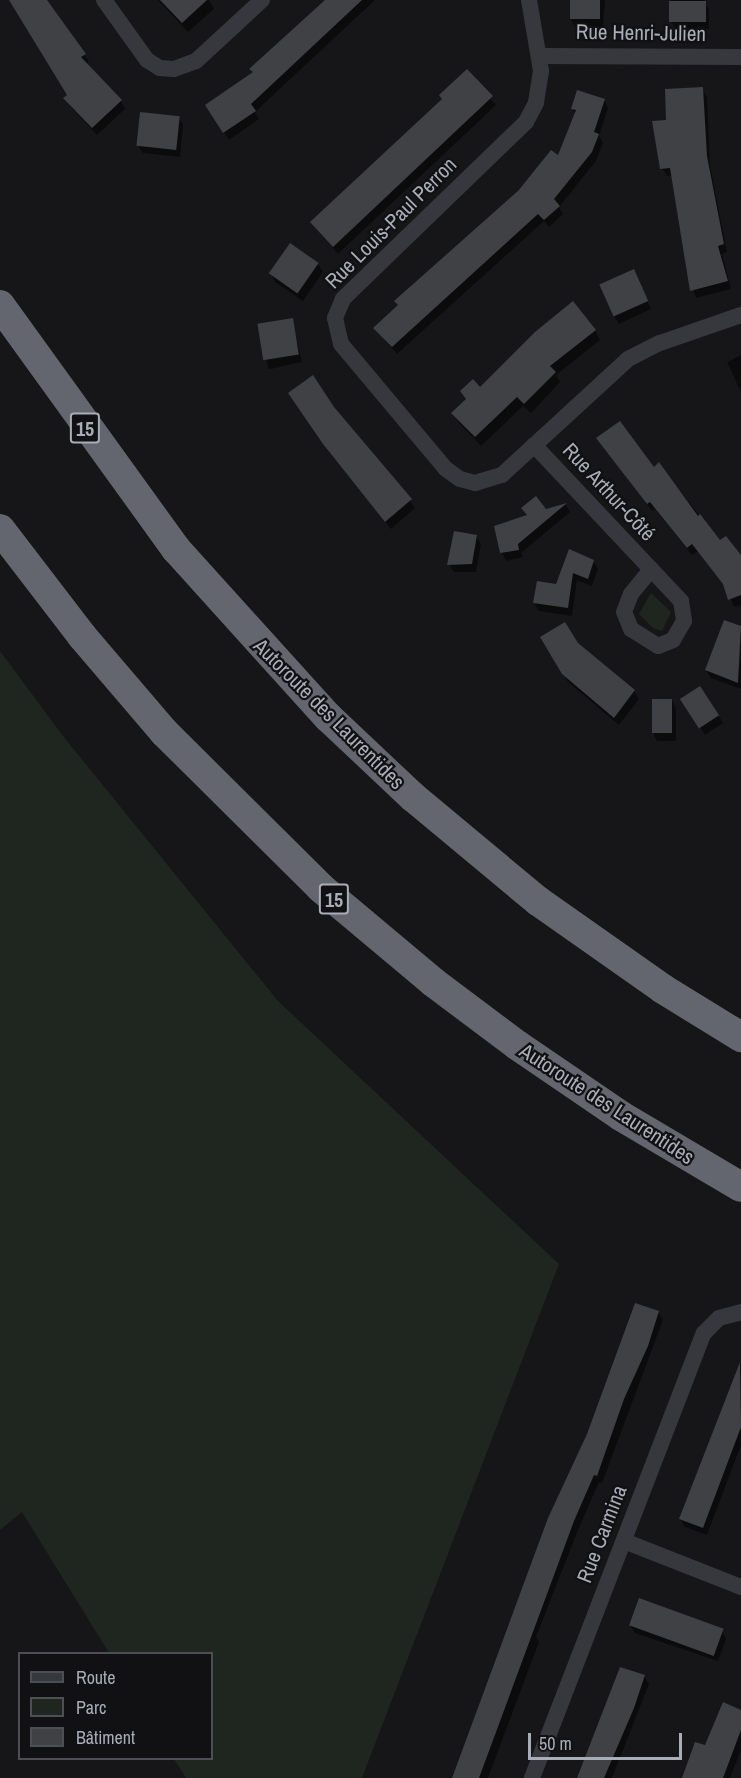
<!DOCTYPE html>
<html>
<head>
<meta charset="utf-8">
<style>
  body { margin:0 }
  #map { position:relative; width:741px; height:1778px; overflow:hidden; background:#161618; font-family:"Archivo Narrow",sans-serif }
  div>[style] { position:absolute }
  .green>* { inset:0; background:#1e261f }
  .shadow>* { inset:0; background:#0007; transform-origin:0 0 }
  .building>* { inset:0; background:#404145; transform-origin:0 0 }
  .street>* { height:16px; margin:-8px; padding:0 8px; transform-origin:8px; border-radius:8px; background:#37383d }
  .highway>* { height:30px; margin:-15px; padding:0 15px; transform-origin:15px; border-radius:15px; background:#63666e }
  span { translate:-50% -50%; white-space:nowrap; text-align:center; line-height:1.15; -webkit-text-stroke:4.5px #111113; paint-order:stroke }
  .shield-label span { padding:2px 4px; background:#111113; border:2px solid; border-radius:4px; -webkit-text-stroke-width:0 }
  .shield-label { font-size:20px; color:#a8adb8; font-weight:700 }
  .street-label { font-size:21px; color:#a8adb8 }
  .legend { position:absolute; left:18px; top:1652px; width:195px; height:108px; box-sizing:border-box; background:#111113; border:2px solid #4d4f55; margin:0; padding:8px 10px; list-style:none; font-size:18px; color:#a8adb8 }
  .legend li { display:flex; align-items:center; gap:12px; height:30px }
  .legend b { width:30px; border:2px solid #4d4f55 }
  .scale { position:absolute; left:528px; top:1733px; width:154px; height:27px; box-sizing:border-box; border:3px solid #a8adb8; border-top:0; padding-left:8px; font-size:18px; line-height:21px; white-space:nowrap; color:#a8adb8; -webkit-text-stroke:4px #111113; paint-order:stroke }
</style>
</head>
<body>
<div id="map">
  <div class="green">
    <i style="clip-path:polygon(651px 593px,671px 612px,662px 631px,653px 628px,639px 614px)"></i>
    <i style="clip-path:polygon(0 651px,63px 736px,278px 1001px,559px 1264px,362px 1778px,186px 1778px,174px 1759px,212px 1758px,212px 1654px,109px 1653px,22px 1512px,0 1530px)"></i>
  </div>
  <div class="shadow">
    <i style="clip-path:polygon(10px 0,45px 0,61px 25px,64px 23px,89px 62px,86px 64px,121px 101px,125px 109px,97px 135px,70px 106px,65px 98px,69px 95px)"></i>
    <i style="clip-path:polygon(158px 0,209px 0,214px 9px,188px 32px)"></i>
    <i style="clip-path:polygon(327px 0,375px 0,255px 112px,259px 119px,229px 140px,211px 113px,253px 74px,251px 69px)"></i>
    <i style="clip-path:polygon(571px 0,605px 0,603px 27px,575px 26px,570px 18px)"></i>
    <i style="clip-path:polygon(671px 0,704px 0,709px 10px,709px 29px,676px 29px,671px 22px)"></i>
    <i style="clip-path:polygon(467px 71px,496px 105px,338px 254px,312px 223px,443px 100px)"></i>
    <i style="clip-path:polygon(702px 89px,707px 97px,710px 165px,727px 252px,722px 254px,731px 289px,696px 298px,686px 269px,690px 268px,673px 175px,667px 176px,662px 168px,667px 122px)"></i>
    <i style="clip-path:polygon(604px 100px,608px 108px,599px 136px,603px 143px,596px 161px,559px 207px,563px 214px,549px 227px,544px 221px,397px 354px,375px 328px,558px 158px,576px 115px,572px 108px)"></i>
    <i style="clip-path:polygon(179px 117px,183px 125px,180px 157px,143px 153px,138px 145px)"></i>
    <i style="clip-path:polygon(318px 264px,323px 272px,303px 301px,275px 282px,271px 274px)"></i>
    <i style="clip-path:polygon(638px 279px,651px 309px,619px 324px,614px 316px)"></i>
    <i style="left:292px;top:319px;width:44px;height:34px;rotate:77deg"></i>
    <i style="clip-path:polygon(595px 330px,600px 340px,556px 375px,560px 382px,531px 413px,523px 406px,481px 446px,459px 423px,453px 413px,467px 401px,462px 392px,480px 389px)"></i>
    <i style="clip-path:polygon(741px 355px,741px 392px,727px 362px)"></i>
    <i style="clip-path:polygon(295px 401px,333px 408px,415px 508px,391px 529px,329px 452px)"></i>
    <i style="clip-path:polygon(603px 446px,653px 469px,659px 464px,720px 542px,741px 558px,741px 605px,734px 607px,726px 587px,698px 551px,692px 555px,655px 509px,652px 511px)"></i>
    <i style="clip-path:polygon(566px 505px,570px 512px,521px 553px,523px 557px,506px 561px,502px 553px,528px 516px,523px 508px,546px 511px)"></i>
    <i style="clip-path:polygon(476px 536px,481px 544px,476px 572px,454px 572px,449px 564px)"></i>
    <i style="clip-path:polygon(570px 551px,593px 561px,598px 569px,592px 586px,577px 580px,572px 616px,539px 611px,534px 603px,557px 586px)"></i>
    <i style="clip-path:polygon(725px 622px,741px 628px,741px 689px,711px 678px,706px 670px)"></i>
    <i style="clip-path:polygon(542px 638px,577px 644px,634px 691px,639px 699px,619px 725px,568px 682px)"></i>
    <i style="clip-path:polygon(672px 700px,676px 708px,676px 741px,657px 741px,653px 733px)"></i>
    <i style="clip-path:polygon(687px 707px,718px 715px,723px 723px,705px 735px)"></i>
    <i style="clip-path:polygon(658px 1312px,663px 1320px,602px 1483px,599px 1482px,578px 1530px,536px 1637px,539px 1642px,488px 1778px,454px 1778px)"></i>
    <i style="clip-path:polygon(741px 1363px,741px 1445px,707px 1535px,685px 1527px,680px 1519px)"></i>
    <i style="clip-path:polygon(630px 1625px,722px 1631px,726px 1639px,718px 1661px,635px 1633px)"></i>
    <i style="clip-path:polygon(644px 1676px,649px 1684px,612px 1778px,579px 1778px)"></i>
    <i style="clip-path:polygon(741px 1712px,741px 1750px,730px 1778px,686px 1778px,705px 1747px)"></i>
  </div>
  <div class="building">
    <i style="clip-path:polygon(9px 0,47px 0,86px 54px,81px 57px,122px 100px,92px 128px,63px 98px,67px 95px)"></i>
    <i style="clip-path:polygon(160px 0,207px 0,182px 23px)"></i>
    <i style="clip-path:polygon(325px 0,362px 0,251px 104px,256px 111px,223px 133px,205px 105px,253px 72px,249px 69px)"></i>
    <i style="left:570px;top:0;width:30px;height:19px"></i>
    <i style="left:669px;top:1px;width:37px;height:21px"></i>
    <i style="clip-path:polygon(467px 69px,493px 96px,333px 247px,310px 222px,442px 99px,439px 95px)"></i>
    <i style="clip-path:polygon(703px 87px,707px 156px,724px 244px,718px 246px,728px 281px,690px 291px,670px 168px,660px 169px,652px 121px,666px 120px,665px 89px)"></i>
    <i style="clip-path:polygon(577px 90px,605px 99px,594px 132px,599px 134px,592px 152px,554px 199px,560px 206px,544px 220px,538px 214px,392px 347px,373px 328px,398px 305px,394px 301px,518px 191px,551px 150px,558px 155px,576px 110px,571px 109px)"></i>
    <i style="left:140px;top:112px;width:40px;height:34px;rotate:6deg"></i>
    <i style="left:290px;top:243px;width:35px;height:37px;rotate:35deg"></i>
    <i style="left:634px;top:269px;width:35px;height:38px;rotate:66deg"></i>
    <i style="clip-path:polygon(573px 301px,596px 330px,550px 366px,556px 372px,524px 404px,517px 397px,475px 437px,451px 413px,466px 399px,460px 391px,473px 379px,480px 387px,535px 332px)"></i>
    <i style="left:293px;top:318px;width:37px;height:36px;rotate:81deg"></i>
    <i style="clip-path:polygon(313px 375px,334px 407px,412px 499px,385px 522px,323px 444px,288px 393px)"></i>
    <i style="clip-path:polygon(620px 421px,654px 467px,659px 462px,698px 516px,700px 514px,720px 540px,726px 536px,741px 555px,741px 595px,728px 600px,723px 584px,692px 544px,687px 548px,650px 502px,647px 504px,596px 438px)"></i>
    <i style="clip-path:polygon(536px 496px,546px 509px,567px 503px,518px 544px,519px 550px,500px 553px,494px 526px,527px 515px,521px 508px)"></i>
    <i style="clip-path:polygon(454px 531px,477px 535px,472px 564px,447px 565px)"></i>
    <i style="clip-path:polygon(569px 549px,594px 560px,588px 579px,573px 573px,568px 608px,533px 603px,537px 581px,556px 584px)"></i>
    <i style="clip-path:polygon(724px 620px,741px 626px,738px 683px,705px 670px)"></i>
    <i style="clip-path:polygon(565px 622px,578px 643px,635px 690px,614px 718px,562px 674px,540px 637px)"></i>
    <i style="left:700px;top:686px;width:35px;height:24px;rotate:57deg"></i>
    <i style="left:652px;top:699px;width:20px;height:34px"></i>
    <i style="clip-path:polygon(635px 1303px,659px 1311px,648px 1346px,624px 1399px,597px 1476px,594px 1475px,574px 1521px,479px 1778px,452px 1778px,548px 1518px,587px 1434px)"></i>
    <i style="clip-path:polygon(740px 1362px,741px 1427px,703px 1528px,679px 1519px)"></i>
    <i style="left:639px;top:1598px;width:90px;height:29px;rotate:20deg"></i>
    <i style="clip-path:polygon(620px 1667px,645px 1675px,634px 1708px,604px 1778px,577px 1778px)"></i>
    <i style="clip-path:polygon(723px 1702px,741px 1710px,741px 1730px,723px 1778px,682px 1778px,695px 1742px,705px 1745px)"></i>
  </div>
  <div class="street">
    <i style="left:104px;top:0;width:74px;rotate:54.4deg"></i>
    <i style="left:147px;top:60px;width:15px;rotate:32deg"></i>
    <i style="left:160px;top:68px;width:14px;rotate:4deg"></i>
    <i style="left:174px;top:69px;width:23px;rotate:-20deg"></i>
    <i style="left:196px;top:61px;width:90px;rotate:-42.7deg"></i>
    <i style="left:529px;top:0;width:72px;rotate:80.4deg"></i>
    <i style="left:541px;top:71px;width:32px;rotate:99deg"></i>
    <i style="left:536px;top:103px;width:21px;rotate:118deg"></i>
    <i style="left:526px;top:122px;width:255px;rotate:136deg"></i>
    <i style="left:343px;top:299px;width:21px;rotate:113deg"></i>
    <i style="left:335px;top:318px;width:27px;rotate:77deg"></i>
    <i style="left:341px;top:344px;width:163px;rotate:50deg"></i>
    <i style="left:446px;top:469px;width:17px;rotate:36deg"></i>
    <i style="left:460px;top:479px;width:16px;rotate:15deg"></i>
    <i style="left:475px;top:483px;width:28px;rotate:-17deg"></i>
    <i style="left:502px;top:475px;width:171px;rotate:-42.6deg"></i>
    <i style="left:628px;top:359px;width:36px;rotate:-27deg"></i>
    <i style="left:660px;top:343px;width:86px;rotate:-19.1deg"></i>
    <i style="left:540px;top:56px;width:201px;rotate:0.3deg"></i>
    <i style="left:534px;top:445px;width:214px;rotate:46.7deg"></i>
    <i style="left:681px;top:601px;width:20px;rotate:81deg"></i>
    <i style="left:684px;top:621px;width:22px;rotate:120deg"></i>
    <i style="left:673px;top:640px;width:16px;rotate:158deg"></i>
    <i style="left:658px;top:646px;width:32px;rotate:-148deg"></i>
    <i style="left:631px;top:629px;width:18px;rotate:-112deg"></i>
    <i style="left:624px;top:612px;width:19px;rotate:-69deg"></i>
    <i style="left:631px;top:594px;width:32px;rotate:-51deg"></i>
    <i style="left:624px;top:1541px;width:126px;rotate:21.5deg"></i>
    <i style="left:532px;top:1778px;width:477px;rotate:-68.9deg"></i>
    <i style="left:704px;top:1333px;width:21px;rotate:-45deg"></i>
    <i style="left:719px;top:1318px;width:23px;rotate:-15deg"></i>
  </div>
  <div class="highway">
    <i style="left:0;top:305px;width:301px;rotate:54.2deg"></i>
    <i style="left:176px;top:549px;width:227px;rotate:47.9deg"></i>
    <i style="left:328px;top:717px;width:117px;rotate:43.3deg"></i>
    <i style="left:413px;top:797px;width:163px;rotate:39.8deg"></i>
    <i style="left:538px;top:901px;width:153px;rotate:35.1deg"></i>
    <i style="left:663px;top:989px;width:92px;rotate:31.6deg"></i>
    <i style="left:0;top:529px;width:135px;rotate:52.5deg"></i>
    <i style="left:82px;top:636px;width:126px;rotate:49.5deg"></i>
    <i style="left:164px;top:732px;width:221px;rotate:44.8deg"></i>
    <i style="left:321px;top:888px;width:146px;rotate:40deg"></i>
    <i style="left:433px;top:982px;width:105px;rotate:36.9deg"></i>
    <i style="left:517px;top:1045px;width:126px;rotate:34.3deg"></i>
    <i style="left:621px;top:1116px;width:139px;rotate:30.6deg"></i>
  </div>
  <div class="shield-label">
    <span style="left:85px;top:428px">15</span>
    <span style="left:334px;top:899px">15</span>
  </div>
  <div class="street-label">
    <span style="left:641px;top:33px;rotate:1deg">Rue Henri-Julien</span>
    <span style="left:391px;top:223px;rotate:-45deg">Rue Louis-Paul Perron</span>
    <span style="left:609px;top:492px;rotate:47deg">Rue Arthur-Côté</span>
    <span style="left:329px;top:714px;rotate:45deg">Autoroute des Laurentides</span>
    <span style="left:607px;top:1104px;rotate:33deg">Autoroute des Laurentides</span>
    <span style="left:602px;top:1534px;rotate:-69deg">Rue Carmina</span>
  </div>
  <ul class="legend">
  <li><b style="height:8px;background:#37383d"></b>Route</li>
  <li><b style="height:16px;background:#1e261f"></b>Parc</li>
  <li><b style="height:16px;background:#404145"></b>Bâtiment</li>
  </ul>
  <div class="scale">50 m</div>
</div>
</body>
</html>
